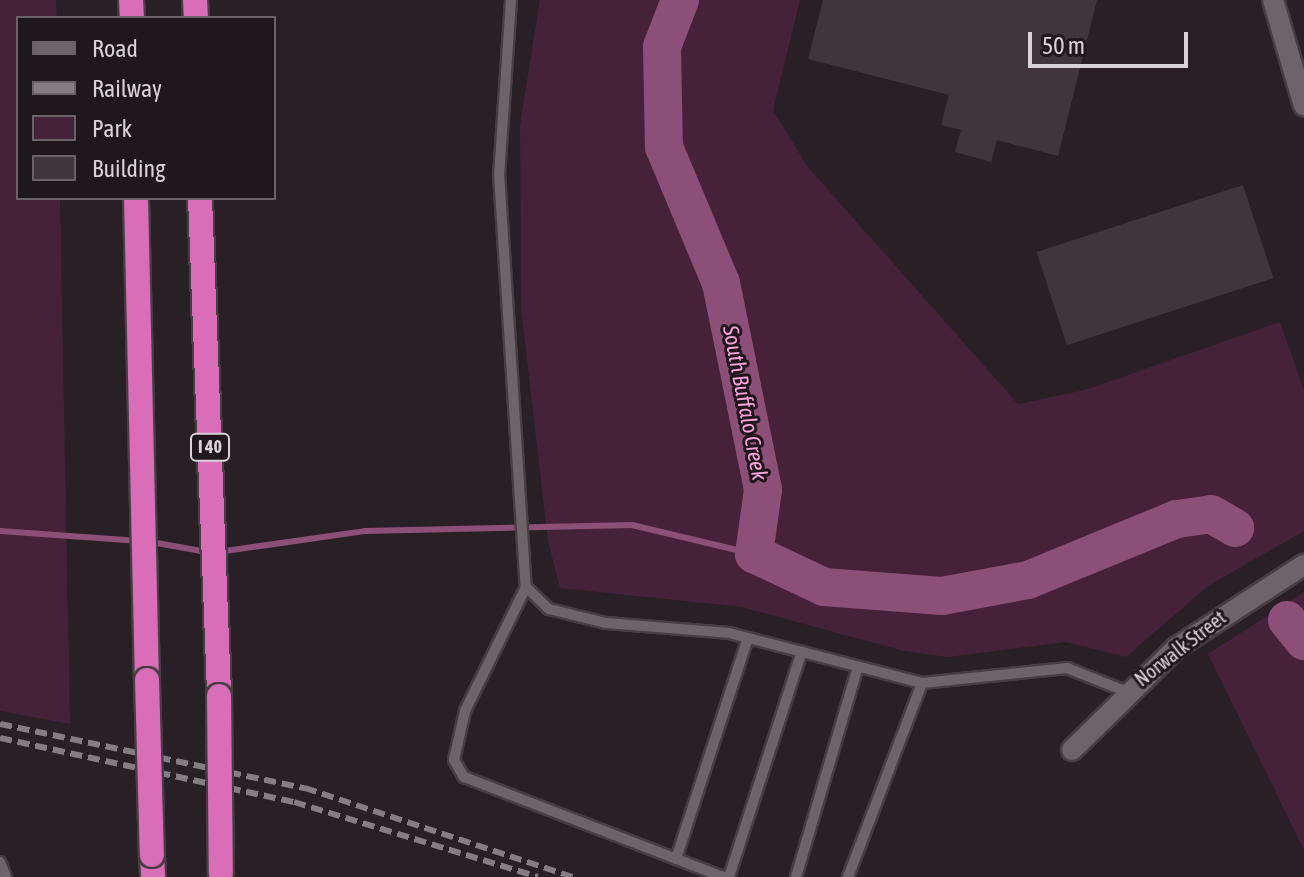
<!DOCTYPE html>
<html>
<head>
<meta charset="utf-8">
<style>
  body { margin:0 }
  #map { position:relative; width:1304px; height:877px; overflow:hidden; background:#282025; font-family:"Asap Condensed",sans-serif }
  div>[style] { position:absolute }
  .green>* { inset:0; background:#46213a }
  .stream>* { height:6px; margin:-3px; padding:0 3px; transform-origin:3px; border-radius:3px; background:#8c4f78 }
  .river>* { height:38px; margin:-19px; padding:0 19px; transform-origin:19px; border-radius:19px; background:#8c4f78 }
  .building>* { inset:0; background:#3f363b; transform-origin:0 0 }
  .roads { filter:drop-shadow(2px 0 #453e42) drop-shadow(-2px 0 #453e42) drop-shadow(0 2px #453e42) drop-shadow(0 -2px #453e42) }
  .lane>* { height:10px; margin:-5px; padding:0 5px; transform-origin:5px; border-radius:5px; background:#6d6469 }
  .street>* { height:20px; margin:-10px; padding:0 10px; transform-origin:10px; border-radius:10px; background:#6d6469 }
  .highway>* { height:24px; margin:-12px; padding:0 12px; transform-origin:12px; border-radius:12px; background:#da6db8 }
  .rail>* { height:6px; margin-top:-3px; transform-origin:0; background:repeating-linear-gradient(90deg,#847d81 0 12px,transparent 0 18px) }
  .bridges { filter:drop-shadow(2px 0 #453e42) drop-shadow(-2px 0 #453e42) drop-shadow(0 2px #453e42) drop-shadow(0 -2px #453e42) }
  .highway-bridge>* { height:24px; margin:-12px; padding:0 12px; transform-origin:12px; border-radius:12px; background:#da6db8 }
  span { translate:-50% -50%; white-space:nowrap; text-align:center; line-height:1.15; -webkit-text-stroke:6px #1f171c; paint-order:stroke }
  .shield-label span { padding:2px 6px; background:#1f171c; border:2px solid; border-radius:6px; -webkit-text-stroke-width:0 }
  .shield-label { font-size:18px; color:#d8d3d6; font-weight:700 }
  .street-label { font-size:20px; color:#d8d3d6 }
  .water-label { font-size:22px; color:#fba1dc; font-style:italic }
  .legend { position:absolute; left:16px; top:16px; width:260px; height:184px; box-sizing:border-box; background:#1f171c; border:2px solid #696266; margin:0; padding:10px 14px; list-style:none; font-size:24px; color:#d8d3d6 }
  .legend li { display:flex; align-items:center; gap:16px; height:40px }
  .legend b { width:40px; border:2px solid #696266 }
  .scale { position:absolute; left:1028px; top:32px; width:160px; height:36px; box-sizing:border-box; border:4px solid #d8d3d6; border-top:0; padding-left:10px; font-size:24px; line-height:28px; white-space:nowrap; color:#d8d3d6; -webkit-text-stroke:6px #1f171c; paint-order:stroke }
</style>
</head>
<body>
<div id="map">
  <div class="green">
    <i style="clip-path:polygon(0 0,56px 0,57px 18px,18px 18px,18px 198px,60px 198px,70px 724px,0 711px)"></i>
    <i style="clip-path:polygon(540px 0,800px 0,773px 110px,807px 166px,1018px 404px,1085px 390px,1280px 322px,1304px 390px,1304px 531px,1208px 586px,1126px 657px,1066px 642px,948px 657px,904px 651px,742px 607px,560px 588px,548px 541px,521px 308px,520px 125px)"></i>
    <i style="clip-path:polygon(1304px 592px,1304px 850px,1208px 654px)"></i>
  </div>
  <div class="stream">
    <i style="left:0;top:531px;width:140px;rotate:4.1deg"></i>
    <i style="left:151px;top:542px;width:57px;rotate:10.1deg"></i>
    <i style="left:218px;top:552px;width:148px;rotate:-8.1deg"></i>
    <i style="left:365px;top:531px;width:267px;rotate:-1.3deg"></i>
    <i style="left:632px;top:525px;width:125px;rotate:13.4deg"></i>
  </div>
  <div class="river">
    <i style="left:680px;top:0;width:50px;rotate:111deg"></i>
    <i style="left:662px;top:47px;width:100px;rotate:88.9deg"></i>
    <i style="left:664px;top:147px;width:147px;rotate:67.3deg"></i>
    <i style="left:721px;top:283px;width:211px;rotate:78.5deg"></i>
    <i style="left:763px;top:490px;width:65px;rotate:98deg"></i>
    <i style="left:754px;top:554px;width:77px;rotate:25.2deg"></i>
    <i style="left:824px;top:587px;width:118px;rotate:4.4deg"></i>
    <i style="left:942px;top:596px;width:87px;rotate:-10.5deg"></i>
    <i style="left:1028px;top:580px;width:161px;rotate:-22.3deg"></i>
    <i style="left:1177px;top:519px;width:34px;rotate:-8deg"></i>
    <i style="left:1211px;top:514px;width:28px;rotate:30deg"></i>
    <i style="left:1287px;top:620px;width:27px;rotate:51deg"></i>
  </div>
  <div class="building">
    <i style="clip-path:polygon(823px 0,1097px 0,1058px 156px,997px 140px,991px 162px,955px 152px,961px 130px,941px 125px,949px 95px,808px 59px)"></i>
    <i style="left:1243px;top:185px;width:98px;height:217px;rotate:72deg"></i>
  </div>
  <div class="roads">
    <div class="lane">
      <i style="left:511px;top:0;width:174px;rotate:93.9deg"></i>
      <i style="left:499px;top:174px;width:414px;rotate:86.3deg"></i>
      <i style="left:526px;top:587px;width:32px;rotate:44deg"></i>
      <i style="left:549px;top:609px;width:59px;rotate:13.8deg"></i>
      <i style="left:606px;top:623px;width:123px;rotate:4.6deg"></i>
      <i style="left:729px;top:633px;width:199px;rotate:14.5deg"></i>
      <i style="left:922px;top:683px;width:146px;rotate:-5.9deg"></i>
      <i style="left:1067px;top:668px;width:62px;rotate:21.6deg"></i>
      <i style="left:526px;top:587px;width:138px;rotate:116.2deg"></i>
      <i style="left:465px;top:711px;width:50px;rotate:102.7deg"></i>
      <i style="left:454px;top:760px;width:20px;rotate:60deg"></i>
      <i style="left:464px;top:777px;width:278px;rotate:21.1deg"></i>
      <i style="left:676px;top:859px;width:232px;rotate:-72deg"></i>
      <i style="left:0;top:862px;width:16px;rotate:68deg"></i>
      <i style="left:729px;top:877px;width:237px;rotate:-72.1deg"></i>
      <i style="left:796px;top:877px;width:219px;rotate:-73.6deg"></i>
      <i style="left:848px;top:877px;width:208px;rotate:-69.1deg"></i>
    </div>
    <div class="street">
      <i style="left:1273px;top:0;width:110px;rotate:73.7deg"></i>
      <i style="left:1072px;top:750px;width:146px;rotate:-44.4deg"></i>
      <i style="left:1176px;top:648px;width:153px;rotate:-33deg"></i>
    </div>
    <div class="highway">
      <i style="left:131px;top:0;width:18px;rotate:87deg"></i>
      <i style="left:195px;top:0;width:18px;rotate:87deg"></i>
      <i style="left:136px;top:198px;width:482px;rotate:88.7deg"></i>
      <i style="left:200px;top:198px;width:498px;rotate:87.8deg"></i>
      <i style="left:152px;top:855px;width:22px;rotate:87deg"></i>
    </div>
  </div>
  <div class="rail">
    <i style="left:0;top:724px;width:312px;rotate:11.9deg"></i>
    <i style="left:305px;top:788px;width:282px;rotate:18.4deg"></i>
    <i style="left:0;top:738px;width:301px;rotate:12.3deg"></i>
    <i style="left:294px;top:802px;width:255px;rotate:17.1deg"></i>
  </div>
  <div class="bridges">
    <div class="highway-bridge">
      <i style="left:147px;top:680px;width:175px;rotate:88.4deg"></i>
      <i style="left:219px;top:696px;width:177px;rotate:89.4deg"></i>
    </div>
  </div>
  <div class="shield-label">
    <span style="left:210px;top:447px">I 40</span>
  </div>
  <div class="street-label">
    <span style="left:1180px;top:648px;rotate:-38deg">Norwalk Street</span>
  </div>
  <div class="water-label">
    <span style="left:745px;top:403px;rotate:79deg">South Buffalo Creek</span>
  </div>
  <ul class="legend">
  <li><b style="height:10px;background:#6d6469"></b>Road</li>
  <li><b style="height:10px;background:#847d81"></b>Railway</li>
  <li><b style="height:22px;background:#46213a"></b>Park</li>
  <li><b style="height:22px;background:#3f363b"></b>Building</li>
  </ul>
  <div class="scale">50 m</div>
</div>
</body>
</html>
